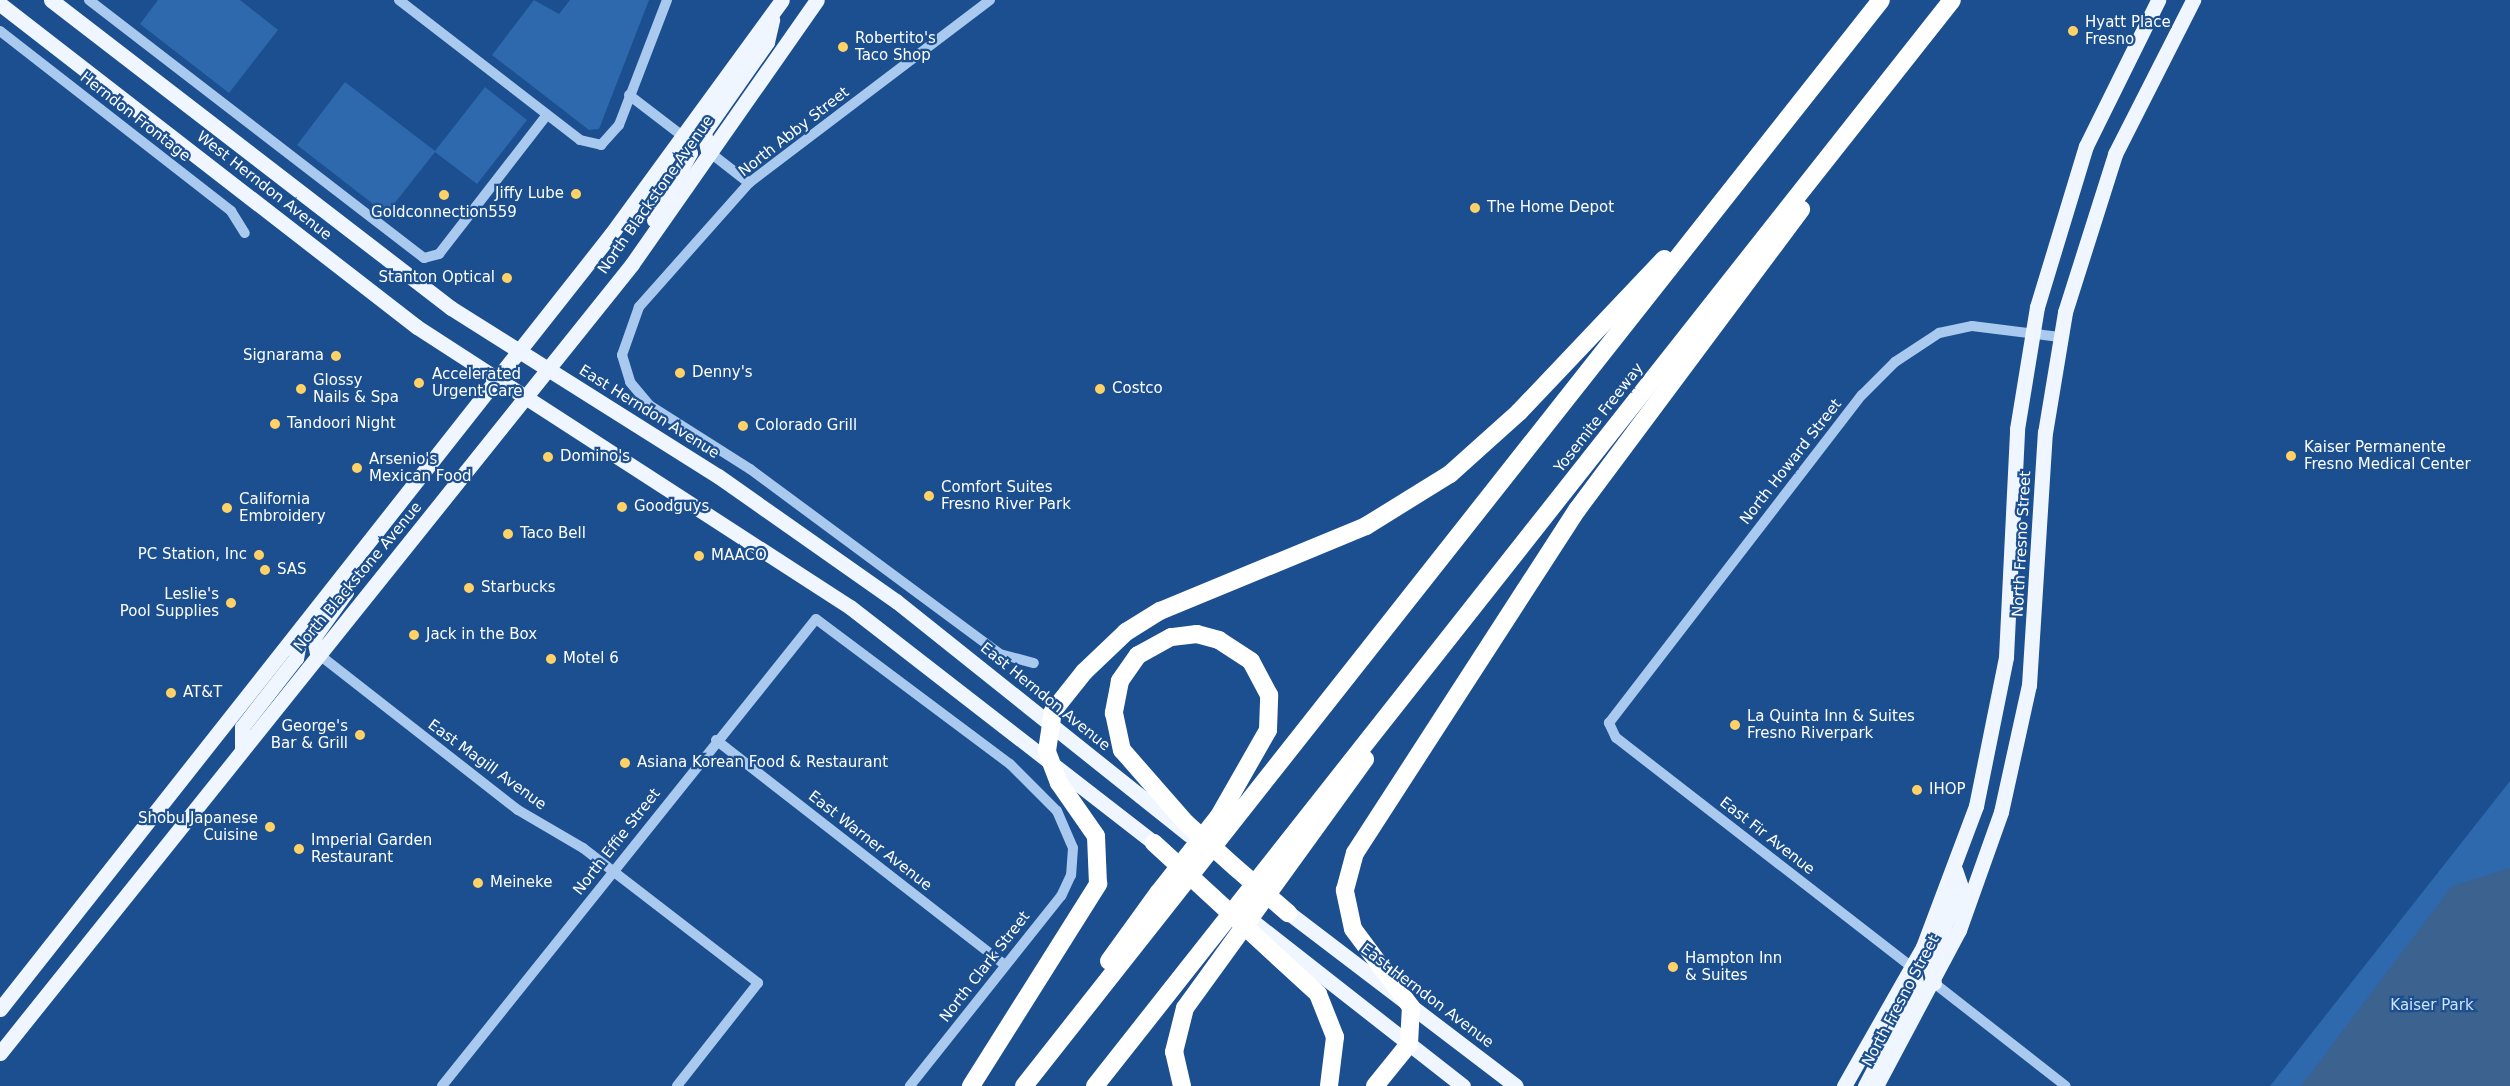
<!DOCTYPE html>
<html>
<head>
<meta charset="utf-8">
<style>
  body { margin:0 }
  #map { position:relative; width:2510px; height:1086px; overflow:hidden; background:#1b4f8f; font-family:"DejaVu Sans",sans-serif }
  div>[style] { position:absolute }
  .green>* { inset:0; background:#2e69ad }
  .water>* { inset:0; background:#3c6290 }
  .minor>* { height:10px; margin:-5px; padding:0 5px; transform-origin:5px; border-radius:5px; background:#a9c9ee }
  .major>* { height:15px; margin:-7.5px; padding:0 7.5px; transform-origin:7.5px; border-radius:7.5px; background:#f0f6ff }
  .highway>* { height:18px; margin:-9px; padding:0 9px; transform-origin:9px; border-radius:9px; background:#fff }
  .dots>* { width:16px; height:16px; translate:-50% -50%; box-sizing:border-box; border:3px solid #1b4f8f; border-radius:50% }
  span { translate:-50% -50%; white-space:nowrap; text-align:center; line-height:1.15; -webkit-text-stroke:4.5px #1b4f8f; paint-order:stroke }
  .poi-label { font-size:15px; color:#fff }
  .left { translate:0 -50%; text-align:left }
  .right { translate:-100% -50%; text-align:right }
  .street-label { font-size:15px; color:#fff }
  .park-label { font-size:15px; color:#cfe3fa }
</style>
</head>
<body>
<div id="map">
  <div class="green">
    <i style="clip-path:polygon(158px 0,240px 0,278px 30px,229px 93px,140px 24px)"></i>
    <i style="clip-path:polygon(534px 0,559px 14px,570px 0,649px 0,599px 129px,589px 130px,492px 55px)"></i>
    <i style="clip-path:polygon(345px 82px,435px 151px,485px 87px,527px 120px,477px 184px,435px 152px,386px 214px,297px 145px)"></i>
    <i style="clip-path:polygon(2510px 781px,2510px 1086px,2270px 1086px)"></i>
  </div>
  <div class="water">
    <i style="clip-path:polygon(2510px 868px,2510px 1086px,2301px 1086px,2452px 886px)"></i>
  </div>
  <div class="minor">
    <i style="left:89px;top:0;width:423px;rotate:37.6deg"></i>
    <i style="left:424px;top:258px;width:16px;rotate:-15deg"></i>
    <i style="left:439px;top:254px;width:176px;rotate:-52.2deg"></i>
    <i style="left:399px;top:0;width:229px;rotate:37.7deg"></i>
    <i style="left:580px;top:140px;width:22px;rotate:13deg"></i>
    <i style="left:601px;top:145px;width:27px;rotate:-48deg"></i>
    <i style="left:619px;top:125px;width:134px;rotate:-69deg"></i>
    <i style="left:990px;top:0;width:303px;rotate:142.8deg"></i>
    <i style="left:749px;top:183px;width:166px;rotate:131.6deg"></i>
    <i style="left:639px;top:307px;width:51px;rotate:109.5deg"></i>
    <i style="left:622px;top:355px;width:28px;rotate:73deg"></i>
    <i style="left:630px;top:382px;width:30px;rotate:50deg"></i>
    <i style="left:649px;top:405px;width:120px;rotate:32.4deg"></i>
    <i style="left:750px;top:469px;width:311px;rotate:36.5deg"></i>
    <i style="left:1000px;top:654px;width:35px;rotate:15deg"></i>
    <i style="left:0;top:31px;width:293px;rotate:37.9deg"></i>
    <i style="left:231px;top:211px;width:26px;rotate:58deg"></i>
    <i style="left:629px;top:95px;width:69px;rotate:37.4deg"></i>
    <i style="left:708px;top:151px;width:52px;rotate:38deg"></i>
    <i style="left:317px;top:653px;width:255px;rotate:38deg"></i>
    <i style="left:518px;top:810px;width:75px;rotate:30.3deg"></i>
    <i style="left:583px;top:848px;width:221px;rotate:37.6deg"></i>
    <i style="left:758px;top:983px;width:131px;rotate:128.2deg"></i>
    <i style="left:716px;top:740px;width:366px;rotate:37.9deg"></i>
    <i style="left:1913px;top:968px;width:376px;rotate:-142.2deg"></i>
    <i style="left:1616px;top:738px;width:17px;rotate:-115deg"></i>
    <i style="left:1609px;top:723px;width:414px;rotate:-52.4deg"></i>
    <i style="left:1862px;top:395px;width:47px;rotate:-45deg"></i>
    <i style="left:1895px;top:362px;width:53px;rotate:-33.4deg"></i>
    <i style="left:1939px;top:333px;width:34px;rotate:-12deg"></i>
    <i style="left:1972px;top:326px;width:88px;rotate:7.2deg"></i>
    <i style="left:1934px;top:983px;width:167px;rotate:38deg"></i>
    <i style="left:442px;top:1086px;width:598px;rotate:-51.31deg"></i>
    <i style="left:816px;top:619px;width:242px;rotate:36.8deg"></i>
    <i style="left:1010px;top:764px;width:66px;rotate:45deg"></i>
    <i style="left:1057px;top:811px;width:40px;rotate:66.6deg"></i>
    <i style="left:1073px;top:848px;width:27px;rotate:94deg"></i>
    <i style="left:1071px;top:875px;width:23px;rotate:115deg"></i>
    <i style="left:1061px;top:896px;width:243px;rotate:128.5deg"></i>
  </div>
  <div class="major">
    <i style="left:51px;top:0;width:505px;rotate:37.6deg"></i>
    <i style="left:451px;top:308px;width:315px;rotate:32.2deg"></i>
    <i style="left:718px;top:476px;width:218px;rotate:35.1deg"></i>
    <i style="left:896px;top:601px;width:375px;rotate:38.6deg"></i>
    <i style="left:0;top:4px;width:527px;rotate:37.76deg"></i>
    <i style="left:417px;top:327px;width:516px;rotate:32.89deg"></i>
    <i style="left:850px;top:607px;width:396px;rotate:37.8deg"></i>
    <i style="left:708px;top:151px;width:19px;rotate:-102deg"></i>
    <i style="left:704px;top:132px;width:110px;rotate:-55deg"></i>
    <i style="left:767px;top:42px;width:23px;rotate:-77deg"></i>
    <i style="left:654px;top:220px;width:76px;rotate:-61.8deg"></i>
    <i style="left:690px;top:153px;width:17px;rotate:-111deg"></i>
    <i style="left:317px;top:653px;width:16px;rotate:-101deg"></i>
    <i style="left:314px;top:637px;width:55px;rotate:-54.6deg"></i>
    <i style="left:346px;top:592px;width:19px;rotate:-93deg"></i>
    <i style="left:242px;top:748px;width:21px;rotate:-90deg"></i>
    <i style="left:242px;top:727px;width:88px;rotate:-52deg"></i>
    <i style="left:296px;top:658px;width:32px;rotate:-79deg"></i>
    <i style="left:1281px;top:907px;width:295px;rotate:37.3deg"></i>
    <i style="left:1241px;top:912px;width:282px;rotate:38.1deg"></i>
    <i style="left:1934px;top:983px;width:21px;rotate:-104deg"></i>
    <i style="left:1929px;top:963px;width:82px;rotate:-67.2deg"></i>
    <i style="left:1961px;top:887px;width:18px;rotate:-109deg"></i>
    <i style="left:0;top:1009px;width:988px;rotate:-51.74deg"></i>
    <i style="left:612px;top:233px;width:288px;rotate:-53.9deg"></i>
    <i style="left:0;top:1053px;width:1011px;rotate:-51.3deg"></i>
    <i style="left:632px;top:264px;width:322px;rotate:-55deg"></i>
    <i style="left:1844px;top:1086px;width:160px;rotate:-60.4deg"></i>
    <i style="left:1923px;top:947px;width:151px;rotate:-69.4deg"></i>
    <i style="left:1976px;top:806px;width:152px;rotate:-78.6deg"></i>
    <i style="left:2006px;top:657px;width:228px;rotate:-87.2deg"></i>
    <i style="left:2017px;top:429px;width:124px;rotate:-80.7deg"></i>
    <i style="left:2037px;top:307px;width:168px;rotate:-73.1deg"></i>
    <i style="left:2086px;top:146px;width:163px;rotate:-63.7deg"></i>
    <i style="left:1865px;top:1086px;width:112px;rotate:-62.3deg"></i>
    <i style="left:1917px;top:987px;width:19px;rotate:-102deg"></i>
    <i style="left:1876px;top:1086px;width:177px;rotate:-62deg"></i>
    <i style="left:1959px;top:930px;width:125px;rotate:-70.4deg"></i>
    <i style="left:2001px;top:812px;width:130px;rotate:-77.6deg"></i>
    <i style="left:2029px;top:685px;width:253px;rotate:-86.4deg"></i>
    <i style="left:2045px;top:433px;width:123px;rotate:-80.6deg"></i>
    <i style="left:2065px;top:312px;width:166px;rotate:-72.4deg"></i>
    <i style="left:2115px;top:154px;width:173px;rotate:-63.1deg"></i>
  </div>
  <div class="highway">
    <i style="left:1154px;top:843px;width:223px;rotate:42.6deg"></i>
    <i style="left:1318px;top:994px;width:46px;rotate:68.4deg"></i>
    <i style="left:1335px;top:1037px;width:49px;rotate:97deg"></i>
    <i style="left:1109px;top:961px;width:85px;rotate:-54.1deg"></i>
    <i style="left:1159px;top:892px;width:97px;rotate:-51.7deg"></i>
    <i style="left:1219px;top:816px;width:99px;rotate:-60.3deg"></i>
    <i style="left:1268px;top:730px;width:35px;rotate:-88deg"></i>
    <i style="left:1269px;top:695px;width:38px;rotate:-118deg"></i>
    <i style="left:1251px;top:661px;width:38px;rotate:-147deg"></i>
    <i style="left:1219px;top:640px;width:23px;rotate:-165deg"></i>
    <i style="left:1197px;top:634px;width:26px;rotate:173deg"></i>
    <i style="left:1171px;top:637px;width:38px;rotate:151deg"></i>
    <i style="left:1138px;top:655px;width:32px;rotate:125deg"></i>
    <i style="left:1120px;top:681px;width:33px;rotate:101deg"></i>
    <i style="left:1114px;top:713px;width:38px;rotate:78deg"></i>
    <i style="left:1122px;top:750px;width:97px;rotate:48.8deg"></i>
    <i style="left:1186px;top:823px;width:67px;rotate:42deg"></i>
    <i style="left:1236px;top:868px;width:69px;rotate:40.9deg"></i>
    <i style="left:971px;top:1086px;width:239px;rotate:-57.8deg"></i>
    <i style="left:1098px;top:884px;width:48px;rotate:-92.4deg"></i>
    <i style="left:1096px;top:836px;width:65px;rotate:-124.9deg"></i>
    <i style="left:1059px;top:783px;width:34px;rotate:-111deg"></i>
    <i style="left:1047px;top:751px;width:40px;rotate:-81.5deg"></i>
    <i style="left:1053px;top:711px;width:50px;rotate:-51.5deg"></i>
    <i style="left:1084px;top:672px;width:58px;rotate:-43.6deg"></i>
    <i style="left:1126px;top:632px;width:40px;rotate:-32deg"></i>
    <i style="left:1160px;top:611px;width:223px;rotate:-22.4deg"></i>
    <i style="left:1366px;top:526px;width:99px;rotate:-31.8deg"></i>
    <i style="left:1450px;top:474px;width:93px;rotate:-41.9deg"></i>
    <i style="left:1519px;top:412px;width:211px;rotate:-46.5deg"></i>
    <i style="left:1024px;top:1086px;width:1383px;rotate:-51.72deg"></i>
    <i style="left:1095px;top:1086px;width:1383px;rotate:-51.72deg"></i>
    <i style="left:1182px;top:1086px;width:35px;rotate:-103deg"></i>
    <i style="left:1174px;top:1052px;width:45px;rotate:-76deg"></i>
    <i style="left:1185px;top:1008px;width:307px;rotate:-54.1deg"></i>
    <i style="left:1375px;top:1086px;width:54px;rotate:-51deg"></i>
    <i style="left:1409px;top:1044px;width:37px;rotate:-87deg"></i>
    <i style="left:1411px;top:1007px;width:97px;rotate:-126.6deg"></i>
    <i style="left:1353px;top:929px;width:40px;rotate:-102deg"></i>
    <i style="left:1345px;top:890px;width:38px;rotate:-75deg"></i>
    <i style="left:1355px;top:853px;width:409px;rotate:-57.1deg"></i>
    <i style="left:1577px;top:510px;width:375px;rotate:-53.3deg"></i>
  </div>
  <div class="dots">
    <i style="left:2073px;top:31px;background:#ffd166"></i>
    <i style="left:843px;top:47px;background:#ffd166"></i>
    <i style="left:576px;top:194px;background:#ffd166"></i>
    <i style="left:444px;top:195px;background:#ffd166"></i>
    <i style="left:1475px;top:208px;background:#ffd166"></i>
    <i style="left:507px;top:278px;background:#ffd166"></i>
    <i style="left:336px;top:356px;background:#ffd166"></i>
    <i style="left:680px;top:373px;background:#ffd166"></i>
    <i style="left:419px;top:383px;background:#ffd166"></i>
    <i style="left:301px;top:389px;background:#ffd166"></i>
    <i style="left:1100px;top:389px;background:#ffd166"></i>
    <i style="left:275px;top:424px;background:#ffd166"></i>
    <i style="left:743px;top:426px;background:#ffd166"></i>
    <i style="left:2291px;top:456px;background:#ffd166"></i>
    <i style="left:548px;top:457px;background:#ffd166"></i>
    <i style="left:357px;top:468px;background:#ffd166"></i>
    <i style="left:929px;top:496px;background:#ffd166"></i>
    <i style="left:622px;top:507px;background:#ffd166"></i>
    <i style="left:227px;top:508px;background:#ffd166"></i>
    <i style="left:508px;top:534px;background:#ffd166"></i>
    <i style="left:259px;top:555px;background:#ffd166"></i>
    <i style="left:699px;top:556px;background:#ffd166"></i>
    <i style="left:265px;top:570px;background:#ffd166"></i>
    <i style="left:469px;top:588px;background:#ffd166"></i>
    <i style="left:231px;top:603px;background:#ffd166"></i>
    <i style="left:414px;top:635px;background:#ffd166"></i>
    <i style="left:551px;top:659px;background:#ffd166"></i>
    <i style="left:171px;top:693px;background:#ffd166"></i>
    <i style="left:1735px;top:725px;background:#ffd166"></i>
    <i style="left:360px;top:735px;background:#ffd166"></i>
    <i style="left:625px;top:763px;background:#ffd166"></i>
    <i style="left:1917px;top:790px;background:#ffd166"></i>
    <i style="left:270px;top:827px;background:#ffd166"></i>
    <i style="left:299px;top:849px;background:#ffd166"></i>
    <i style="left:478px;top:883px;background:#ffd166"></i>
    <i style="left:1673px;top:967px;background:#ffd166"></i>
  </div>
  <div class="poi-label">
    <span class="left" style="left:2085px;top:31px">Hyatt Place<br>Fresno</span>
    <span class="left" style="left:855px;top:47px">Robertito's<br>Taco Shop</span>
    <span class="right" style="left:564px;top:194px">Jiffy Lube</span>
    <span class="left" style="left:1487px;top:208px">The Home Depot</span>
    <span style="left:444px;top:213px">Goldconnection559</span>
    <span class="right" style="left:495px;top:278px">Stanton Optical</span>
    <span class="right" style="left:324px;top:356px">Signarama</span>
    <span class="left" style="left:692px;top:373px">Denny's</span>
    <span class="left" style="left:432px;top:383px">Accelerated<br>Urgent Care</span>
    <span class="left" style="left:313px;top:389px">Glossy<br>Nails &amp; Spa</span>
    <span class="left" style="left:1112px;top:389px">Costco</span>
    <span class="left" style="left:287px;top:424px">Tandoori Night</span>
    <span class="left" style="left:755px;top:426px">Colorado Grill</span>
    <span class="left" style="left:2304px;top:456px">Kaiser Permanente<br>Fresno Medical Center</span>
    <span class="left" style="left:560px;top:457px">Domino's</span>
    <span class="left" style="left:369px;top:468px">Arsenio's<br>Mexican Food</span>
    <span class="left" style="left:941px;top:496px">Comfort Suites<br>Fresno River Park</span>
    <span class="left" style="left:239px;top:508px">California<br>Embroidery</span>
    <span class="left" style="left:634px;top:507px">Goodguys</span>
    <span class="left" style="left:520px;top:534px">Taco Bell</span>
    <span class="right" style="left:247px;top:555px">PC Station, Inc</span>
    <span class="left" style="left:711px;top:556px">MAACO</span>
    <span class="left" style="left:277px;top:570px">SAS</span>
    <span class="left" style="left:481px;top:588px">Starbucks</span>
    <span class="right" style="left:219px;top:603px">Leslie's<br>Pool Supplies</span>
    <span class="left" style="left:426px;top:635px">Jack in the Box</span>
    <span class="left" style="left:563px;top:659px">Motel 6</span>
    <span class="left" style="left:183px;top:693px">AT&amp;T</span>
    <span class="left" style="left:1747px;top:725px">La Quinta Inn &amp; Suites<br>Fresno Riverpark</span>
    <span class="right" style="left:348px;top:735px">George's<br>Bar &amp; Grill</span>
    <span class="left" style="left:637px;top:763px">Asiana Korean Food &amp; Restaurant</span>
    <span class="left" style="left:1929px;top:790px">IHOP</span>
    <span class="right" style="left:258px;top:827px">Shobu Japanese<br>Cuisine</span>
    <span class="left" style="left:311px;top:849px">Imperial Garden<br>Restaurant</span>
    <span class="left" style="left:490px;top:883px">Meineke</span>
    <span class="left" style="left:1685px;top:967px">Hampton Inn<br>&amp; Suites</span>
  </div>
  <div class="street-label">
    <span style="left:135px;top:117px;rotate:38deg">Herndon Frontage</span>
    <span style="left:794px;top:132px;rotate:-38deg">North Abby Street</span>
    <span style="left:264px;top:186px;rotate:38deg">West Herndon Avenue</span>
    <span style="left:656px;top:195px;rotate:-55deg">North Blackstone Avenue</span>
    <span style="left:649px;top:412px;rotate:32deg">East Herndon Avenue</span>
    <span style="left:1599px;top:418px;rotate:-52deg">Yosemite Freeway</span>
    <span style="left:1791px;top:462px;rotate:-52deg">North Howard Street</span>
    <span style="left:2022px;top:544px;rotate:-87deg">North Fresno Street</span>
    <span style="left:358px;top:577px;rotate:-50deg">North Blackstone Avenue</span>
    <span style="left:1045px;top:697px;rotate:39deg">East Herndon Avenue</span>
    <span style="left:487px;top:765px;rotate:36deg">East Magill Avenue</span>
    <span style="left:1767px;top:836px;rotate:38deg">East Fir Avenue</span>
    <span style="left:870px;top:841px;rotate:38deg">East Warner Avenue</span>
    <span style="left:617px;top:842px;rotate:-52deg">North Effie Street</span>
    <span style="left:985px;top:967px;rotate:-52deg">North Clark Street</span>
    <span style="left:1427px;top:996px;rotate:37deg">East Herndon Avenue</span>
    <span style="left:1901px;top:1001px;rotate:-62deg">North Fresno Street</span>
  </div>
  <div class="park-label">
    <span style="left:2432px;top:1006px">Kaiser Park</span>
  </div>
</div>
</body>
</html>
